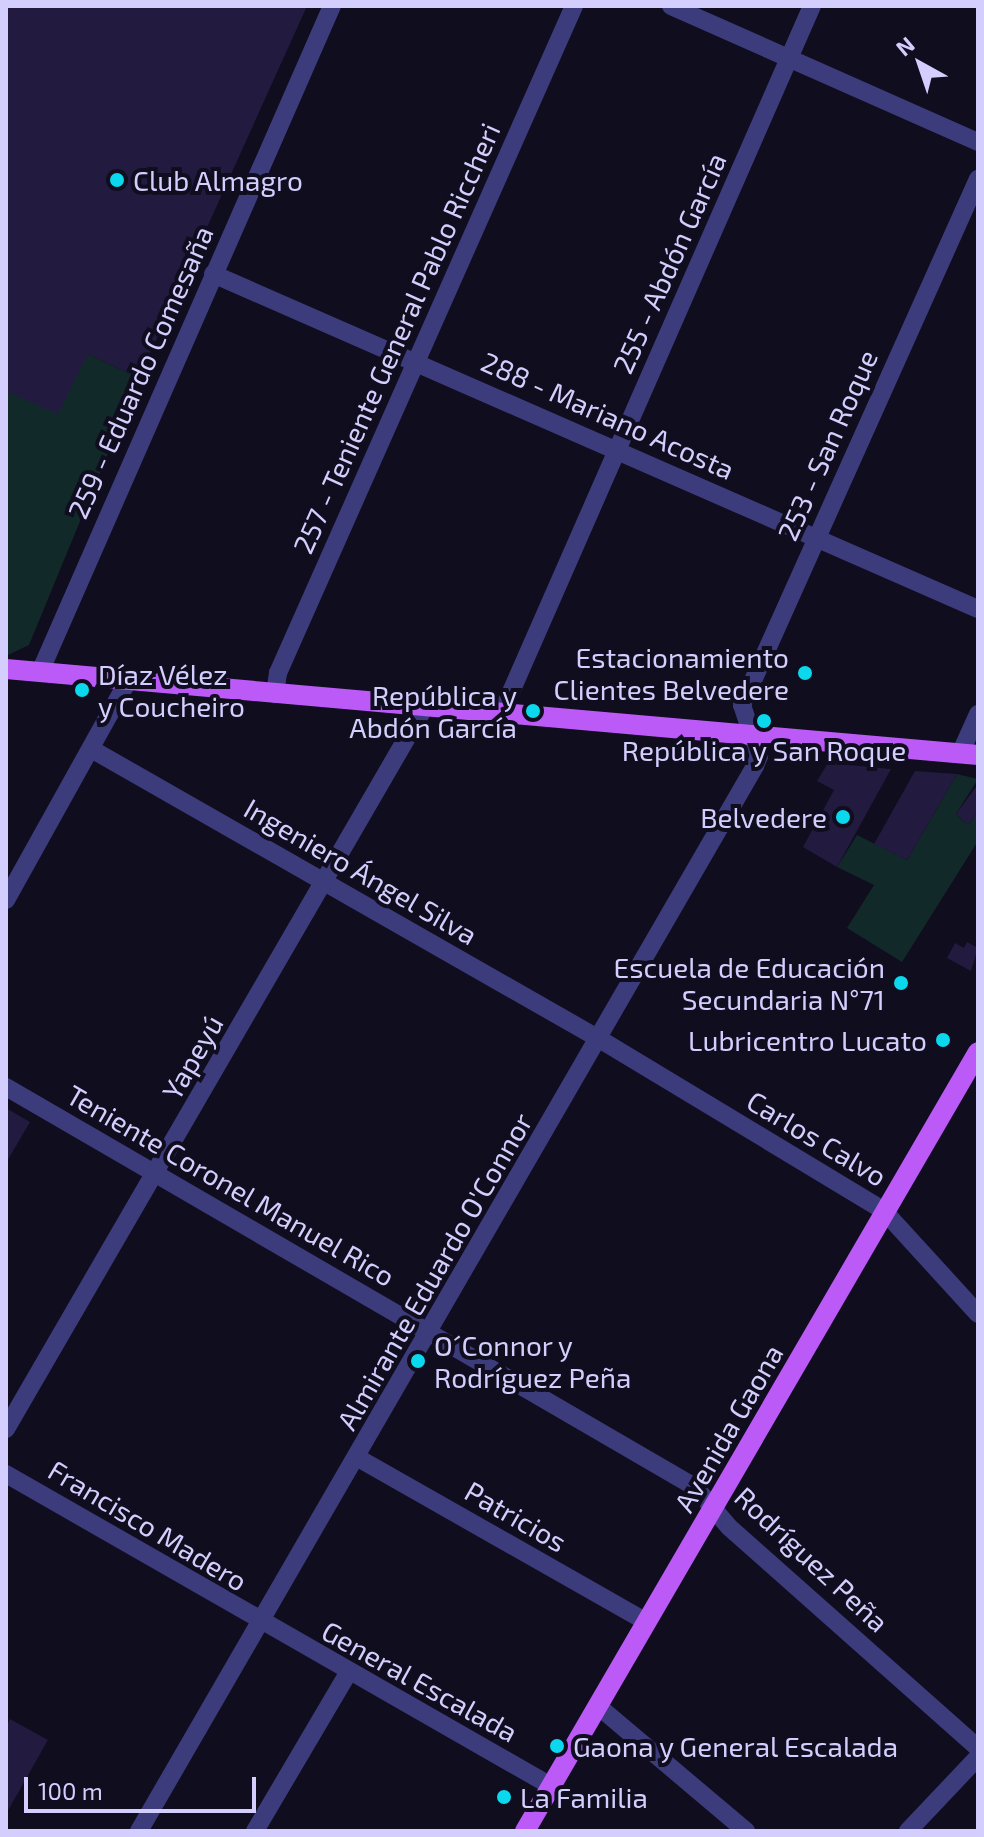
<!DOCTYPE html>
<html>
<head>
<meta charset="utf-8">
<style>
  body { margin:0 }
  #map { position:relative; width:984px; height:1837px; overflow:hidden; background:#100d1f; font-family:"Exo 2",sans-serif }
  div>[style] { position:absolute }
  .green>* { inset:0; background:#112928 }
  .building>* { inset:0; background:#221a3f }
  .minor>* { height:18px; margin:-9px; padding:0 9px; transform-origin:9px; border-radius:9px; background:#3c3b7c }
  .major>* { height:20px; margin:-10px; padding:0 10px; transform-origin:10px; border-radius:10px; background:#bb5af7 }
  .dots>* { width:22px; height:22px; translate:-50% -50%; box-sizing:border-box; border:4px solid #100d1f; border-radius:50% }
  span { translate:-50% -50%; white-space:nowrap; text-align:center; line-height:1.15; -webkit-text-stroke:8px #100d1f; paint-order:stroke }
  .poi-label { font-size:28px; color:#d3cefd }
  .left { translate:0 -50%; text-align:left }
  .right { translate:-100% -50%; text-align:right }
  .street-label { font-size:28px; color:#d3cefd }
  .frame { position:absolute; inset:0; border:8px solid #d3cefd; pointer-events:none }
  .north { position:absolute; left:880px; top:24px; width:80px; height:80px; -webkit-text-stroke:6px #100d1f; paint-order:stroke; rotate:320deg; font-size:22px; font-weight:700; line-height:32px; text-align:center; color:#d3cefd }
  .north::after { content:''; display:block; margin:auto; width:28px; height:36px; background:#d3cefd; clip-path:polygon(50% 0,100% 100%,50% 72%,0 100%) }
  .scale { position:absolute; left:24px; top:1777px; width:232px; height:36px; box-sizing:border-box; border:4px solid #d3cefd; border-top:0; padding-left:10px; font-size:24px; line-height:28px; white-space:nowrap; color:#d3cefd; -webkit-text-stroke:6px #100d1f; paint-order:stroke }
</style>
</head>
<body>
<div id="map">
  <div class="green">
    <i style="clip-path:polygon(88px 354px,139px 378px,29px 645px,6px 656px,6px 391px)"></i>
    <i style="clip-path:polygon(957px 774px,978px 779px,956px 814px,968px 825px,978px 812px,978px 841px,902px 962px,847px 928px,874px 885px,837px 867px,857px 835px,907px 860px)"></i>
  </div>
  <div class="building">
    <i style="clip-path:polygon(6px 6px,307px 6px,139px 378px,88px 354px,58px 414px,6px 391px)"></i>
    <i style="clip-path:polygon(828px 763px,891px 769px,837px 867px,803px 847px,834px 790px,817px 781px)"></i>
    <i style="clip-path:polygon(915px 771px,957px 774px,907px 860px,874px 844px)"></i>
    <i style="clip-path:polygon(978px 784px,978px 812px,968px 825px,956px 814px)"></i>
    <i style="clip-path:polygon(967px 942px,978px 948px,971px 971px,947px 958px,955px 943px,964px 948px)"></i>
    <i style="clip-path:polygon(6px 1108px,30px 1122px,6px 1163px)"></i>
    <i style="clip-path:polygon(10px 1719px,48px 1740px,6px 1814px,6px 1727px)"></i>
  </div>
  <div class="minor">
    <i style="left:671px;top:6px;width:336px;rotate:23.9deg"></i>
    <i style="left:213px;top:274px;width:835px;rotate:23.65deg"></i>
    <i style="left:40px;top:672px;width:727px;rotate:-66.33deg"></i>
    <i style="left:275px;top:694px;width:21px;rotate:-82deg"></i>
    <i style="left:278px;top:673px;width:730px;rotate:-66.07deg"></i>
    <i style="left:500px;top:717px;width:776px;rotate:-66.31deg"></i>
    <i style="left:93px;top:750px;width:585px;rotate:29.72deg"></i>
    <i style="left:601px;top:1040px;width:331px;rotate:31.1deg"></i>
    <i style="left:884px;top:1211px;width:139px;rotate:47.6deg"></i>
    <i style="left:960px;top:754px;width:44px;rotate:-65.8deg"></i>
    <i style="left:6px;top:900px;width:251px;rotate:-60.9deg"></i>
    <i style="left:6px;top:1087px;width:797px;rotate:30.14deg"></i>
    <i style="left:695px;top:1487px;width:52px;rotate:49.6deg"></i>
    <i style="left:729px;top:1527px;width:333px;rotate:41.6deg"></i>
    <i style="left:6px;top:1429px;width:831px;rotate:-59.89deg"></i>
    <i style="left:358px;top:1458px;width:332px;rotate:29.6deg"></i>
    <i style="left:6px;top:1474px;width:628px;rotate:29.79deg"></i>
    <i style="left:598px;top:1706px;width:194px;rotate:40.2deg"></i>
    <i style="left:139px;top:1831px;width:1230px;rotate:-59.95deg"></i>
    <i style="left:755px;top:766px;width:11px;rotate:-68deg"></i>
    <i style="left:759px;top:756px;width:54px;rotate:-108.4deg"></i>
    <i style="left:742px;top:705px;width:577px;rotate:-65.84deg"></i>
    <i style="left:255px;top:1831px;width:183px;rotate:-59.5deg"></i>
    <i style="left:908px;top:1831px;width:102px;rotate:-46.6deg"></i>
  </div>
  <div class="major">
    <i style="left:6px;top:669px;width:976px;rotate:5.06deg"></i>
    <i style="left:525px;top:1831px;width:901px;rotate:-59.82deg"></i>
  </div>
  <div class="dots">
    <i style="left:117px;top:180px;background:#0bd8ec"></i>
    <i style="left:805px;top:673px;background:#0bd8ec"></i>
    <i style="left:82px;top:690px;background:#0bd8ec"></i>
    <i style="left:533px;top:711px;background:#0bd8ec"></i>
    <i style="left:764px;top:721px;background:#0bd8ec"></i>
    <i style="left:843px;top:817px;background:#0bd8ec"></i>
    <i style="left:901px;top:983px;background:#0bd8ec"></i>
    <i style="left:943px;top:1040px;background:#0bd8ec"></i>
    <i style="left:418px;top:1361px;background:#0bd8ec"></i>
    <i style="left:557px;top:1746px;background:#0bd8ec"></i>
    <i style="left:504px;top:1797px;background:#0bd8ec"></i>
  </div>
  <div class="poi-label">
    <span class="left" style="left:133px;top:180px">Club Almagro</span>
    <span class="right" style="left:789px;top:673px">Estacionamiento<br>Clientes Belvedere</span>
    <span class="left" style="left:98px;top:690px">Díaz Vélez<br>y Coucheiro</span>
    <span class="right" style="left:517px;top:711px">República y<br>Abdón García</span>
    <span style="left:764px;top:750px">República y San Roque</span>
    <span class="right" style="left:827px;top:817px">Belvedere</span>
    <span class="right" style="left:885px;top:983px">Escuela de Educación<br>Secundaria N°71</span>
    <span class="right" style="left:927px;top:1040px">Lubricentro Lucato</span>
    <span class="left" style="left:434px;top:1361px">O´Connor y<br>Rodríguez Peña</span>
    <span class="left" style="left:573px;top:1746px">Gaona y General Escalada</span>
    <span class="left" style="left:520px;top:1797px">La Familia</span>
  </div>
  <div class="street-label">
    <span style="left:669px;top:263px;rotate:-66deg">255 - Abdón García</span>
    <span style="left:396px;top:338px;rotate:-66deg">257 - Teniente General Pablo Riccheri</span>
    <span style="left:140px;top:372px;rotate:-66deg">259 - Eduardo Comesaña</span>
    <span style="left:608px;top:415px;rotate:24deg">288 - Mariano Acosta</span>
    <span style="left:827px;top:445px;rotate:-66deg">253 - San Roque</span>
    <span style="left:361px;top:871px;rotate:30deg">Ingeniero Ángel Silva</span>
    <span style="left:192px;top:1057px;rotate:-60deg">Yapeyú</span>
    <span style="left:817px;top:1138px;rotate:31deg">Carlos Calvo</span>
    <span style="left:231px;top:1185px;rotate:30deg">Teniente Coronel Manuel Rico</span>
    <span style="left:434px;top:1271px;rotate:-60deg">Almirante Eduardo O'Connor</span>
    <span style="left:728px;top:1428px;rotate:-60deg">Avenida Gaona</span>
    <span style="left:516px;top:1516px;rotate:30deg">Patricios</span>
    <span style="left:148px;top:1525px;rotate:31deg">Francisco Madero</span>
    <span style="left:812px;top:1559px;rotate:43deg">Rodríguez Peña</span>
    <span style="left:420px;top:1681px;rotate:29deg">General Escalada</span>
  </div>
  <div class="frame"></div>
  <div class="north">N</div>
  <div class="scale">100 m</div>
</div>
</body>
</html>
